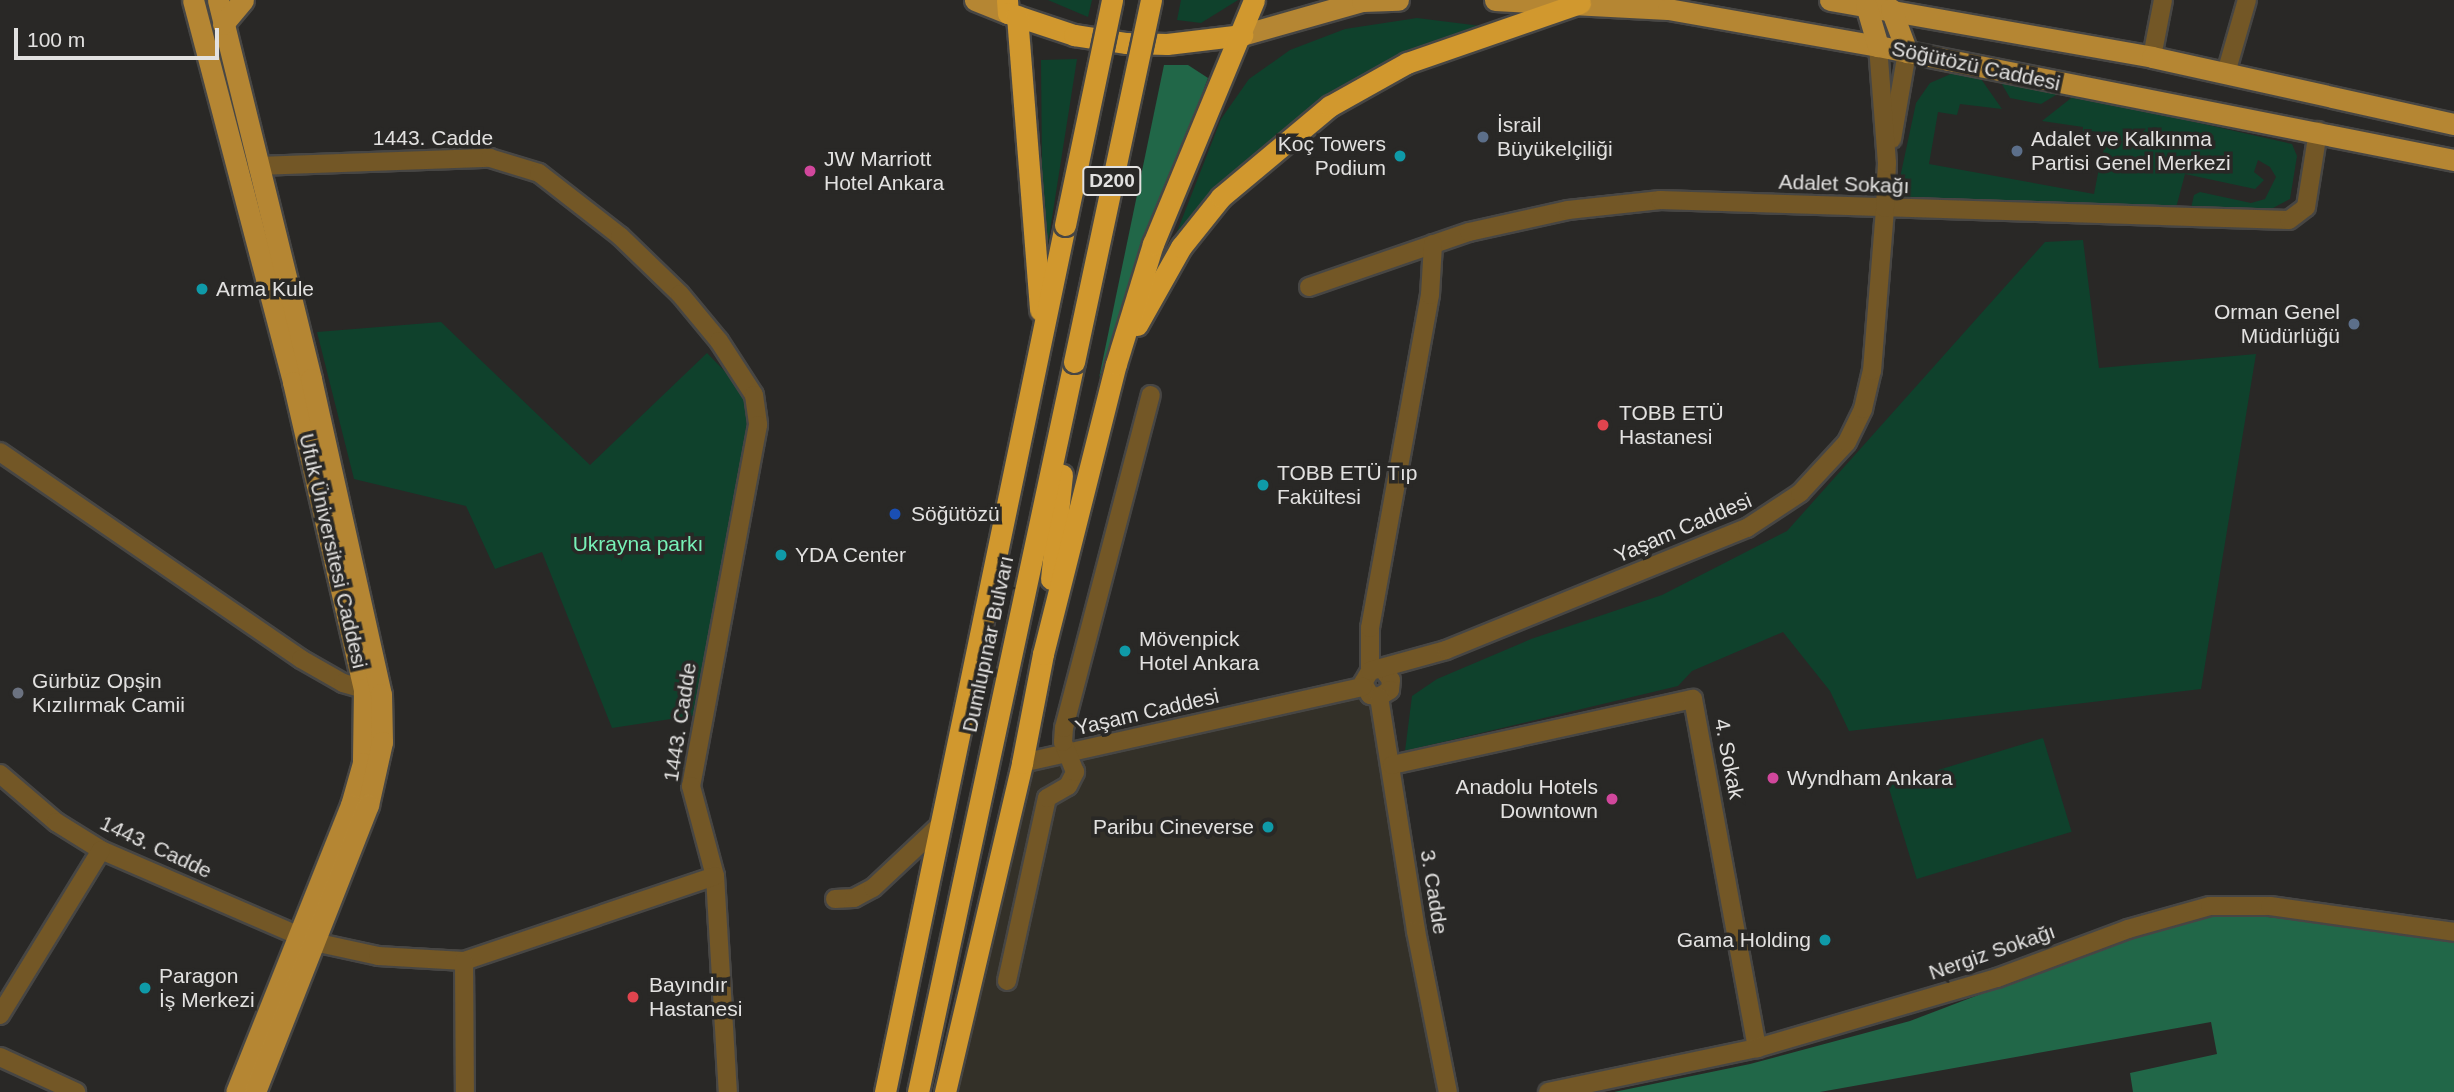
<!DOCTYPE html>
<html>
<head>
<meta charset="utf-8">
<style>
  body { margin:0 }
  #map { position:relative; width:2454px; height:1092px; overflow:hidden; background:#292826; font-family:Helvetica,sans-serif }
  div>[style] { position:absolute }
  .built>* { inset:0; background:#333028 }
  .green>* { inset:0; background:#0f412c; transform-origin:0 0 }
  .forest>* { inset:0; background:#216748 }
  .roads { filter:drop-shadow(2px 0 #474644) drop-shadow(-2px 0 #474644) drop-shadow(0 2px #474644) drop-shadow(0 -2px #474644) }
  .minor>* { height:18px; margin:-9px; padding:0 9px; transform-origin:9px; border-radius:9px; background:#735726 }
  .major>* { height:21px; margin:-10.5px; padding:0 10.5px; transform-origin:10.5px; border-radius:10.5px; background:#b58633 }
  .highway>* { height:21px; margin:-10.5px; padding:0 10.5px; transform-origin:10.5px; border-radius:10.5px; background:#d1982e }
  .bridges { filter:drop-shadow(2px 0 #474644) drop-shadow(-2px 0 #474644) drop-shadow(0 2px #474644) drop-shadow(0 -2px #474644) }
  .highway-bridge>* { height:21px; margin:-10.5px; padding:0 10.5px; transform-origin:10.5px; border-radius:10.5px; background:#d1982e }
  .dots>* { width:19px; height:19px; translate:-50% -50%; box-sizing:border-box; border:4px solid #292826; border-radius:50% }
  span { translate:-50% -50%; white-space:nowrap; text-align:center; line-height:1.15; -webkit-text-stroke:7px #292826; paint-order:stroke }
  .shield-label span { padding:2px 5px; background:#292826; border:2px solid; border-radius:5px; -webkit-text-stroke-width:0 }
  .shield-label { font-size:19px; color:#e2e1e0; font-weight:700 }
  .street-label { font-size:21px; color:#e2e1e0 }
  .poi-label { font-size:21px; color:#e2e1e0 }
  .left { translate:0 -50%; text-align:left }
  .right { translate:-100% -50%; text-align:right }
  .park-label { font-size:21px; color:#77f1b7 }
  .scale { position:absolute; left:14px; top:28px; width:205px; height:32px; box-sizing:border-box; border:4px solid #e2e1e0; border-top:0; padding-left:9px; font-size:21px; line-height:24px; white-space:nowrap; color:#e2e1e0; -webkit-text-stroke:5px #292826; paint-order:stroke }
</style>
</head>
<body>
<div id="map">
  <div class="built">
    <i style="clip-path:polygon(1363px 687px,1370px 695px,1448px 1092px,957px 1092px,966px 991px,1022px 763px)"></i>
  </div>
  <div class="green">
    <i style="clip-path:polygon(1048px 0,1092px 0,1088px 17px)"></i>
    <i style="clip-path:polygon(1181px 0,1238px 0,1201px 23px,1177px 20px)"></i>
    <i style="clip-path:polygon(1417px 18px,1481px 26px,1314px 107px,1248px 160px,1195px 215px,1166px 260px,1221px 119px,1249px 79px,1290px 50px,1345px 29px)"></i>
    <i style="clip-path:polygon(1077px 59px,1043px 275px,1041px 60px)"></i>
    <i style="clip-path:polygon(1953px 73px,1979px 76px,2002px 109px,1960px 104px,1957px 115px,1938px 112px,1929px 164px,2094px 194px,2105px 137px,2083px 133px,2083px 127px,2042px 121px,2075px 95px,2292px 144px,2297px 156px,2290px 199px,2273px 208px,2191px 208px,2194px 195px,2200px 192px,2251px 203px,2265px 199px,2276px 177px,2270px 167px,2258px 160px,2254px 172px,2264px 180px,2255px 189px,2185px 174px,2176px 208px,1906px 204px,1898px 187px,1916px 103px,1930px 83px)"></i>
    <i style="clip-path:polygon(2000px 81px,2061px 92px,2041px 104px,2010px 98px)"></i>
    <i style="clip-path:polygon(2083px 240px,2099px 368px,2256px 354px,2201px 689px,1849px 731px,1830px 691px,1783px 632px,1692px 671px,1678px 686px,1405px 751px,1412px 696px,1437px 679px,1531px 639px,1662px 595px,1787px 531px,2045px 242px)"></i>
    <i style="clip-path:polygon(441px 322px,590px 465px,707px 353px,745px 392px,751px 414px,697px 715px,612px 728px,542px 552px,495px 569px,466px 506px,354px 479px,317px 332px)"></i>
    <i style="left:2043px;top:738px;width:98px;height:162px;rotate:73deg"></i>
  </div>
  <div class="forest">
    <i style="clip-path:polygon(1164px 65px,1188px 65px,1208px 78px,1099px 378px)"></i>
    <i style="clip-path:polygon(2224px 912px,2454px 938px,2454px 1092px,2133px 1092px,2130px 1073px,2217px 1054px,2211px 1022px,1820px 1092px,1614px 1092px,1750px 1064px,1910px 1021px,2138px 934px)"></i>
  </div>
  <div class="roads">
    <div class="minor">
      <i style="left:2152px;top:57px;width:58px;rotate:-79.1deg"></i>
      <i style="left:2226px;top:73px;width:76px;rotate:-74deg"></i>
      <i style="left:1892px;top:139px;width:88px;rotate:-80.2deg"></i>
      <i style="left:257px;top:166px;width:233px;rotate:-2deg"></i>
      <i style="left:490px;top:158px;width:51px;rotate:17deg"></i>
      <i style="left:539px;top:173px;width:103px;rotate:37.9deg"></i>
      <i style="left:620px;top:236px;width:83px;rotate:44deg"></i>
      <i style="left:680px;top:294px;width:61px;rotate:50.3deg"></i>
      <i style="left:719px;top:341px;width:64px;rotate:57.1deg"></i>
      <i style="left:754px;top:395px;width:30px;rotate:82deg"></i>
      <i style="left:758px;top:425px;width:367px;rotate:100.5deg"></i>
      <i style="left:691px;top:786px;width:93px;rotate:75.1deg"></i>
      <i style="left:715px;top:876px;width:216px;rotate:86.6deg"></i>
      <i style="left:1309px;top:287px;width:169px;rotate:-19deg"></i>
      <i style="left:1469px;top:232px;width:101px;rotate:-12.5deg"></i>
      <i style="left:1568px;top:210px;width:93px;rotate:-6.2deg"></i>
      <i style="left:1660px;top:200px;width:629px;rotate:1.82deg"></i>
      <i style="left:2289px;top:220px;width:21px;rotate:-37deg"></i>
      <i style="left:2306px;top:207px;width:77px;rotate:-81deg"></i>
      <i style="left:0;top:452px;width:365px;rotate:34.5deg"></i>
      <i style="left:301px;top:659px;width:48px;rotate:29.7deg"></i>
      <i style="left:343px;top:683px;width:32px;rotate:16deg"></i>
      <i style="left:1370px;top:671px;width:43px;rotate:-90deg"></i>
      <i style="left:1370px;top:628px;width:338px;rotate:-79.8deg"></i>
      <i style="left:1430px;top:295px;width:51px;rotate:-86.6deg"></i>
      <i style="left:1384px;top:671px;width:11px;rotate:52deg"></i>
      <i style="left:1391px;top:680px;width:10px;rotate:96deg"></i>
      <i style="left:1390px;top:690px;width:13px;rotate:148deg"></i>
      <i style="left:1379px;top:697px;width:9px;rotate:-167deg"></i>
      <i style="left:1370px;top:695px;width:14px;rotate:-120deg"></i>
      <i style="left:1363px;top:683px;width:14px;rotate:-60deg"></i>
      <i style="left:1370px;top:671px;width:79px;rotate:-15.4deg"></i>
      <i style="left:1446px;top:650px;width:325px;rotate:-22.1deg"></i>
      <i style="left:1747px;top:528px;width:64px;rotate:-33.4deg"></i>
      <i style="left:1800px;top:493px;width:69px;rotate:-47.3deg"></i>
      <i style="left:1847px;top:442px;width:37px;rotate:-64deg"></i>
      <i style="left:1863px;top:409px;width:39px;rotate:-77deg"></i>
      <i style="left:1872px;top:371px;width:164px;rotate:-85.4deg"></i>
      <i style="left:1885px;top:208px;width:45px;rotate:-87.5deg"></i>
      <i style="left:1887px;top:163px;width:117px;rotate:-94.4deg"></i>
      <i style="left:1379px;top:697px;width:237px;rotate:81deg"></i>
      <i style="left:1416px;top:931px;width:164px;rotate:78.8deg"></i>
      <i style="left:1022px;top:763px;width:349px;rotate:-12.6deg"></i>
      <i style="left:1392px;top:765px;width:308px;rotate:-12.4deg"></i>
      <i style="left:1693px;top:699px;width:355px;rotate:79.6deg"></i>
      <i style="left:0;top:774px;width:74px;rotate:40.6deg"></i>
      <i style="left:56px;top:822px;width:53px;rotate:31.9deg"></i>
      <i style="left:101px;top:850px;width:232px;rotate:23.4deg"></i>
      <i style="left:314px;top:942px;width:66px;rotate:12.3deg"></i>
      <i style="left:378px;top:956px;width:86px;rotate:3.3deg"></i>
      <i style="left:464px;top:961px;width:265px;rotate:-18.7deg"></i>
      <i style="left:835px;top:899px;width:19px;rotate:-3deg"></i>
      <i style="left:854px;top:898px;width:21px;rotate:-28deg"></i>
      <i style="left:873px;top:888px;width:92px;rotate:-43.2deg"></i>
      <i style="left:464px;top:961px;width:131px;rotate:89.6deg"></i>
      <i style="left:1007px;top:981px;width:187px;rotate:-77.7deg"></i>
      <i style="left:1047px;top:798px;width:24px;rotate:-30deg"></i>
      <i style="left:1068px;top:786px;width:16px;rotate:-63deg"></i>
      <i style="left:1075px;top:772px;width:32px;rotate:-112deg"></i>
      <i style="left:1063px;top:742px;width:14px;rotate:-86deg"></i>
      <i style="left:1064px;top:728px;width:344px;rotate:-75.4deg"></i>
      <i style="left:0;top:1015px;width:193px;rotate:-58.5deg"></i>
      <i style="left:0;top:1057px;width:84px;rotate:24.7deg"></i>
      <i style="left:1548px;top:1092px;width:214px;rotate:-11.9deg"></i>
      <i style="left:1757px;top:1048px;width:250px;rotate:-16.3deg"></i>
      <i style="left:1997px;top:978px;width:140px;rotate:-20.5deg"></i>
      <i style="left:2128px;top:929px;width:85px;rotate:-15.7deg"></i>
      <i style="left:2210px;top:906px;width:60px"></i>
      <i style="left:2270px;top:906px;width:186px;rotate:8deg"></i>
    </div>
    <div class="major">
      <i style="left:193px;top:0;width:395px;rotate:75.3deg"></i>
      <i style="left:293px;top:382px;width:315px;rotate:77deg"></i>
      <i style="left:364px;top:689px;width:74px;rotate:90.8deg"></i>
      <i style="left:363px;top:763px;width:44px;rotate:105.9deg"></i>
      <i style="left:351px;top:805px;width:309px;rotate:111.8deg"></i>
      <i style="left:218px;top:0;width:390px;rotate:76.2deg"></i>
      <i style="left:311px;top:379px;width:323px;rotate:77.5deg"></i>
      <i style="left:381px;top:694px;width:48px;rotate:88.8deg"></i>
      <i style="left:382px;top:742px;width:65px;rotate:102.5deg"></i>
      <i style="left:368px;top:805px;width:308px;rotate:111.5deg"></i>
      <i style="left:975px;top:0;width:35px;rotate:22deg"></i>
      <i style="left:1495px;top:0;width:173px;rotate:3deg"></i>
      <i style="left:1668px;top:9px;width:213px;rotate:10deg"></i>
      <i style="left:1878px;top:46px;width:587px;rotate:11.2deg"></i>
      <i style="left:1830px;top:0;width:327px;rotate:10deg"></i>
      <i style="left:2152px;top:57px;width:309px;rotate:12.5deg"></i>
      <i style="left:1866px;top:5px;width:43px;rotate:73.7deg"></i>
      <i style="left:1891px;top:9px;width:46px;rotate:69.6deg"></i>
      <i style="left:223px;top:24px;width:31px;rotate:-50deg"></i>
      <i style="left:1242px;top:35px;width:125px;rotate:-15.8deg"></i>
      <i style="left:1362px;top:1px;width:36px;rotate:-2deg"></i>
    </div>
    <div class="highway">
      <i style="left:1007px;top:0;width:13px;rotate:86deg"></i>
      <i style="left:1008px;top:13px;width:70px;rotate:18.4deg"></i>
      <i style="left:1074px;top:35px;width:53px;rotate:8.7deg"></i>
      <i style="left:1126px;top:43px;width:41px;rotate:1.4deg"></i>
      <i style="left:1167px;top:44px;width:76px;rotate:-6.8deg"></i>
      <i style="left:1017px;top:16px;width:295px;rotate:85.5deg"></i>
      <i style="left:1137px;top:325px;width:90px;rotate:-60.6deg"></i>
      <i style="left:1181px;top:247px;width:64px;rotate:-51.3deg"></i>
      <i style="left:1221px;top:197px;width:142px;rotate:-39.9deg"></i>
      <i style="left:1330px;top:106px;width:88px;rotate:-29.2deg"></i>
      <i style="left:1407px;top:63px;width:183px;rotate:-19.1deg"></i>
      <i style="left:1051px;top:579px;width:105px;rotate:-84deg"></i>
      <i style="left:885px;top:1092px;width:885px;rotate:-78.27deg"></i>
      <i style="left:918px;top:1092px;width:746px;rotate:-77.94deg"></i>
      <i style="left:945px;top:1092px;width:338px;rotate:-76.8deg"></i>
      <i style="left:1022px;top:763px;width:111px;rotate:-79.1deg"></i>
      <i style="left:1043px;top:654px;width:299px;rotate:-75.9deg"></i>
      <i style="left:1116px;top:364px;width:126px;rotate:-72.9deg"></i>
      <i style="left:1153px;top:244px;width:264px;rotate:-67.5deg"></i>
    </div>
  </div>
  <div class="bridges">
    <div class="highway-bridge">
      <i style="left:1065px;top:225px;width:230px;rotate:-78.2deg"></i>
      <i style="left:1074px;top:362px;width:370px;rotate:-78deg"></i>
    </div>
  </div>
  <div class="dots">
    <i style="left:1483px;top:137px;background:#5c6f8a"></i>
    <i style="left:2017px;top:151px;background:#5c6f8a"></i>
    <i style="left:1400px;top:156px;background:#0f9aa8"></i>
    <i style="left:810px;top:171px;background:#d1479c"></i>
    <i style="left:202px;top:289px;background:#0f9aa8"></i>
    <i style="left:2354px;top:324px;background:#5c6f8a"></i>
    <i style="left:1603px;top:425px;background:#e0444e"></i>
    <i style="left:1263px;top:485px;background:#0f9aa8"></i>
    <i style="left:895px;top:514px;background:#1a4fb4"></i>
    <i style="left:781px;top:555px;background:#0f9aa8"></i>
    <i style="left:1125px;top:651px;background:#0f9aa8"></i>
    <i style="left:18px;top:693px;background:#6b7280"></i>
    <i style="left:1773px;top:778px;background:#d1479c"></i>
    <i style="left:1612px;top:799px;background:#d1479c"></i>
    <i style="left:1268px;top:827px;background:#0f9aa8"></i>
    <i style="left:1825px;top:940px;background:#0f9aa8"></i>
    <i style="left:145px;top:988px;background:#0f9aa8"></i>
    <i style="left:633px;top:997px;background:#e0444e"></i>
  </div>
  <div class="shield-label">
    <span style="left:1112px;top:181px">D200</span>
  </div>
  <div class="street-label">
    <span style="left:1976px;top:66px;rotate:12deg">Söğütözü Caddesi</span>
    <span style="left:433px;top:138px">1443. Cadde</span>
    <span style="left:1844px;top:184px;rotate:2deg">Adalet Sokağı</span>
    <span style="left:1683px;top:528px;rotate:-23deg">Yaşam Caddesi</span>
    <span style="left:333px;top:551px;rotate:77deg">Ufuk Üniversitesi Caddesi</span>
    <span style="left:988px;top:644px;rotate:-78deg">Dumlupınar Bulvarı</span>
    <span style="left:1147px;top:712px;rotate:-13deg">Yaşam Caddesi</span>
    <span style="left:680px;top:722px;rotate:-81deg">1443. Cadde</span>
    <span style="left:1729px;top:759px;rotate:79deg">4. Sokak</span>
    <span style="left:156px;top:847px;rotate:25deg">1443. Cadde</span>
    <span style="left:1434px;top:892px;rotate:81deg">3. Cadde</span>
    <span style="left:1992px;top:952px;rotate:-19deg">Nergiz Sokağı</span>
  </div>
  <div class="poi-label">
    <span class="left" style="left:1497px;top:137px">İsrail<br>Büyükelçiliği</span>
    <span class="left" style="left:2031px;top:151px">Adalet ve Kalkınma<br>Partisi Genel Merkezi</span>
    <span class="right" style="left:1386px;top:156px">Koç Towers<br>Podium</span>
    <span class="left" style="left:824px;top:171px">JW Marriott<br>Hotel Ankara</span>
    <span class="left" style="left:216px;top:289px">Arma Kule</span>
    <span class="right" style="left:2340px;top:324px">Orman Genel<br>Müdürlüğü</span>
    <span class="left" style="left:1619px;top:425px">TOBB ETÜ<br>Hastanesi</span>
    <span class="left" style="left:1277px;top:485px">TOBB ETÜ Tıp<br>Fakültesi</span>
    <span class="left" style="left:911px;top:514px">Söğütözü</span>
    <span class="left" style="left:795px;top:555px">YDA Center</span>
    <span class="left" style="left:1139px;top:651px">Mövenpick<br>Hotel Ankara</span>
    <span class="left" style="left:32px;top:693px">Gürbüz Opşin<br>Kızılırmak Camii</span>
    <span class="left" style="left:1787px;top:778px">Wyndham Ankara</span>
    <span class="right" style="left:1598px;top:799px">Anadolu Hotels<br>Downtown</span>
    <span class="right" style="left:1254px;top:827px">Paribu Cineverse</span>
    <span class="right" style="left:1811px;top:940px">Gama Holding</span>
    <span class="left" style="left:159px;top:988px">Paragon<br>İş Merkezi</span>
    <span class="left" style="left:649px;top:997px">Bayındır<br>Hastanesi</span>
  </div>
  <div class="park-label">
    <span style="left:638px;top:544px">Ukrayna parkı</span>
  </div>
  <div class="scale">100 m</div>
</div>
</body>
</html>
